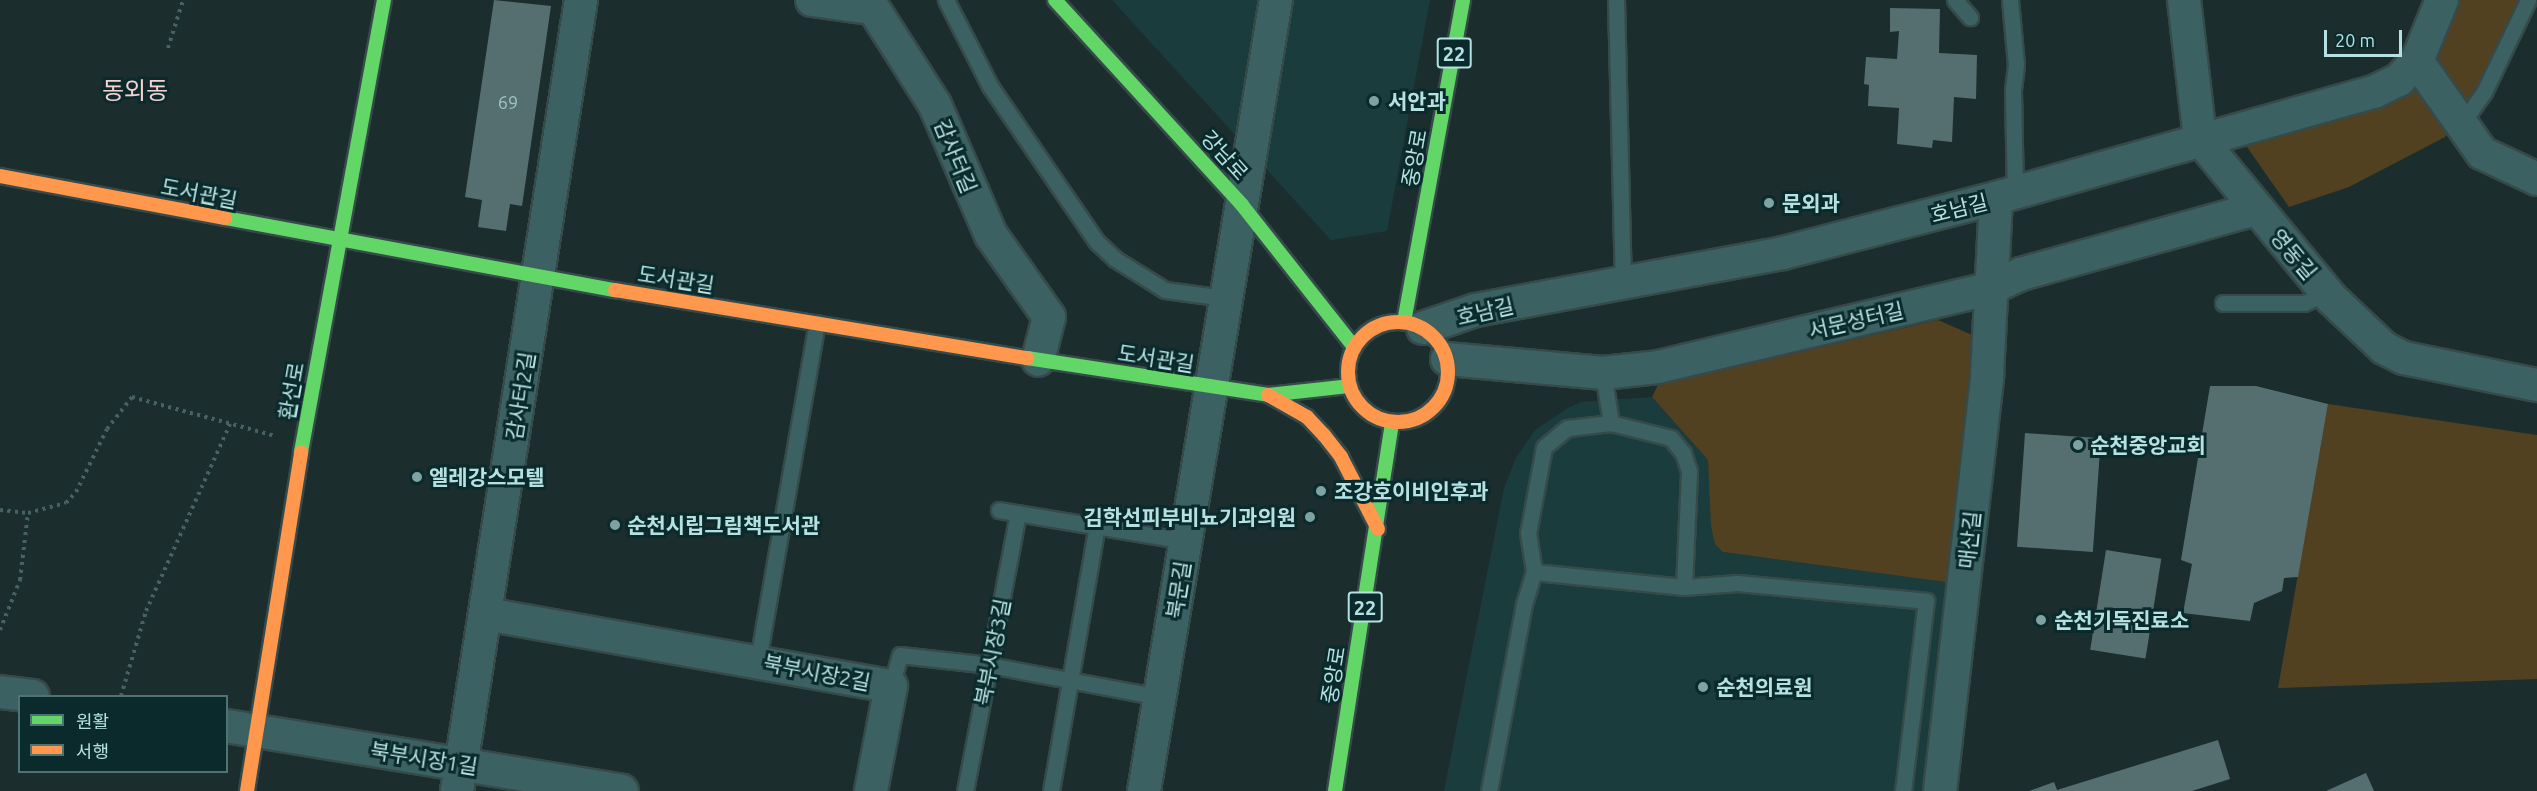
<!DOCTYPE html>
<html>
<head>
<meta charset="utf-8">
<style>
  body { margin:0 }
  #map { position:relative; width:2537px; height:791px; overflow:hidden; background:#1c2d2e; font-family:Ubuntu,"Noto Sans KR",sans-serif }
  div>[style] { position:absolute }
  .built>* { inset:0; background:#1b3c3d }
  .green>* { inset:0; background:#524121 }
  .building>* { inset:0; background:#556f71; transform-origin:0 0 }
  .path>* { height:4px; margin-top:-2px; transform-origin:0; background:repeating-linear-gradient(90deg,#476263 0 3px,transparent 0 7.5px) }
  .roads { filter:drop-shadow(2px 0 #364a4a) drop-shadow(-2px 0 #364a4a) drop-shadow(0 2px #364a4a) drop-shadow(0 -2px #364a4a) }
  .lane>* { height:15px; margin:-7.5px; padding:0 7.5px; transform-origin:7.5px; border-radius:7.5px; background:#3c6162 }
  .street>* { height:32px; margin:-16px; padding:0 16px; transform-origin:16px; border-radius:16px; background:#3c6162 }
  .fast>* { height:14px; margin:-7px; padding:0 7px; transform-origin:7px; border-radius:7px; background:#63d668 }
  .slow>* { height:14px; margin:-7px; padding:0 7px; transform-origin:7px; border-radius:7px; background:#ff974d }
  .slow>.ring { margin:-7px; padding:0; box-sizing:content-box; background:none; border:14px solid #ff974d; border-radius:50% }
  .dots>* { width:16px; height:16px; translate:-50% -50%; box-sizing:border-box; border:3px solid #0a2a2b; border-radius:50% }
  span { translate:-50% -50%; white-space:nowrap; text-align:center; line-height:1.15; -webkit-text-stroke:6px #0a2a2b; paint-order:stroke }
  .number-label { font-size:18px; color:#9dc4c6 }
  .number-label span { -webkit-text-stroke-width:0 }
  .shield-label span { padding:2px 4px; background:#0a2a2b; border:2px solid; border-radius:4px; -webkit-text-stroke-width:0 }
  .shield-label { font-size:20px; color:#b5e1e2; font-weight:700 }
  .poi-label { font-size:21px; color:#b5e1e2; font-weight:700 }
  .left { translate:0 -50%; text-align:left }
  .right { translate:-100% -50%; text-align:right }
  .street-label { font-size:21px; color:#b5e1e2 }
  .quarter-label { font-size:24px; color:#f5d2d1 }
  .legend { position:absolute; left:18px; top:695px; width:210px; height:78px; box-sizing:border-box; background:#0a2a2b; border:2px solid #4e7374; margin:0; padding:8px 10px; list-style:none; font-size:18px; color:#b5e1e2 }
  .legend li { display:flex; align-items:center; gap:12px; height:30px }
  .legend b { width:30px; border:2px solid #4e7374 }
  .scale { position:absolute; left:2324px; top:30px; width:78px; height:27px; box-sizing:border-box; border:3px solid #b5e1e2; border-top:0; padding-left:8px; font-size:18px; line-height:21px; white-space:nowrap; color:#b5e1e2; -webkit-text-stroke:4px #0a2a2b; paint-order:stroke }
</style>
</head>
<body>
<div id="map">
  <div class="built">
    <i style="clip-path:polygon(1112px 0,1430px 0,1387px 231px,1331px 240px)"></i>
    <i style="clip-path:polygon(1652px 397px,1708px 460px,1723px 552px,1953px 583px,1928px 791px,1444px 791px,1504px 488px,1516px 458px,1535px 430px,1568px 408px,1581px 402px)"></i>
  </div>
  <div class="green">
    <i style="clip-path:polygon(2451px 0,2523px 0,2493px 64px,2445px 137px,2349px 187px,2289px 207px,2240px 137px,2398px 82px)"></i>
    <i style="clip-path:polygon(1938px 320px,1979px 338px,1953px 583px,1723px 552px,1715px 544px,1711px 526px,1708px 460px,1652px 397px,1658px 385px)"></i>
    <i style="clip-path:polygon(2328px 404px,2537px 435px,2537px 679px,2278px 688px)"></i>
  </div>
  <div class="building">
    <i style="clip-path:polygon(494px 0,551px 6px,522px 206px,510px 204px,506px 231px,478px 227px,482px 200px,465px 197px)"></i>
    <i style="clip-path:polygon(1890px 8px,1940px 9px,1939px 53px,1977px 55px,1976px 99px,1954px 97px,1952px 142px,1933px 140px,1932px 148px,1897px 144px,1899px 108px,1868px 106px,1869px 85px,1864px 84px,1866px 57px,1897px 59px,1899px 31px,1890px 32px)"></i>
    <i style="clip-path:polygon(2210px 386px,2256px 386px,2328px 404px,2298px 577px,2284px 578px,2282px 591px,2254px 603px,2250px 621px,2183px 613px,2192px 564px,2181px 560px)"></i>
    <i style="left:2025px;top:433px;width:76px;height:114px;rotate:4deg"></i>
    <i style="left:2106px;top:550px;width:56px;height:101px;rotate:9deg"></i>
    <i style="clip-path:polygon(2218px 740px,2230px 779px,2192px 791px,2029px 791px,2054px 782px,2057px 790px)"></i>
    <i style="clip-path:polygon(2366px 773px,2374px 791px,2326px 791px)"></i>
  </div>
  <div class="path">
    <i style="left:168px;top:48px;width:50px;rotate:-72.6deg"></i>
    <i style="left:0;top:510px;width:28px;rotate:6deg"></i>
    <i style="left:28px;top:513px;width:39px;rotate:-15deg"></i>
    <i style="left:66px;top:503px;width:15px;rotate:-48deg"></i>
    <i style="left:76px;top:492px;width:70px;rotate:-63.8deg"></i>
    <i style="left:107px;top:429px;width:41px;rotate:-52deg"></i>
    <i style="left:132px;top:397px;width:149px;rotate:15.2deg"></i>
    <i style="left:0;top:630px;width:54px;rotate:-68.2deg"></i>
    <i style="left:20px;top:580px;width:67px;rotate:-83.2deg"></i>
    <i style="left:121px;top:696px;width:89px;rotate:-73.6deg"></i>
    <i style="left:146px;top:611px;width:205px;rotate:-65.8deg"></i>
  </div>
  <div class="roads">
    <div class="lane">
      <i style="left:946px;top:0;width:97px;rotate:62.9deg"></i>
      <i style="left:990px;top:86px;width:189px;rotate:55.6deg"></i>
      <i style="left:1097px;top:242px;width:25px;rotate:43deg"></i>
      <i style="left:1115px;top:259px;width:59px;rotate:31.8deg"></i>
      <i style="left:1165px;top:290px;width:60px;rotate:7.7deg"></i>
      <i style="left:1616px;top:0;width:285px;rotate:88.6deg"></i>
      <i style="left:1955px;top:0;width:23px;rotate:49deg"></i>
      <i style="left:2010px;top:0;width:65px;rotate:84.7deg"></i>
      <i style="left:2016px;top:65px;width:26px;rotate:97deg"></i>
      <i style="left:2013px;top:91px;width:101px;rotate:88.9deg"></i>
      <i style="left:2460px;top:126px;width:42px;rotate:-54.8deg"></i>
      <i style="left:2484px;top:92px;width:102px;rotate:-64.4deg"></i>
      <i style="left:2223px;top:303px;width:81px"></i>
      <i style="left:2304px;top:303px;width:24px;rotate:-24deg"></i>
      <i style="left:1603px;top:373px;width:51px;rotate:80.9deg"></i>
      <i style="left:1611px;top:423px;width:44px;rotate:173.5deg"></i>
      <i style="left:1567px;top:428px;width:30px;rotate:140deg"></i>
      <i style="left:1544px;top:447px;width:87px;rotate:100.5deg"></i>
      <i style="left:1528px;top:533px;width:39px;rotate:81deg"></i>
      <i style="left:1534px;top:572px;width:151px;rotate:5.7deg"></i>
      <i style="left:1684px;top:587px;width:116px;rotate:-87.5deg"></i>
      <i style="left:1689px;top:471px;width:19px;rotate:-108deg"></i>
      <i style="left:1683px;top:453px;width:19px;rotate:-129deg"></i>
      <i style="left:1671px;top:438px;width:62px;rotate:-166deg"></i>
      <i style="left:999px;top:510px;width:190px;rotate:9.4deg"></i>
      <i style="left:1684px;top:587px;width:53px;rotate:-4.3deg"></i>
      <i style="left:1737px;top:583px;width:190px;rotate:5.4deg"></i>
      <i style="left:1926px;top:601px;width:191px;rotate:96.9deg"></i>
      <i style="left:758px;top:660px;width:342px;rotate:-80.1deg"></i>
      <i style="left:891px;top:686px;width:32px;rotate:-74deg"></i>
      <i style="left:900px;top:655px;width:90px;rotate:6.4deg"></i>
      <i style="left:989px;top:665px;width:174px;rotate:10.6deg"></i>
      <i style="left:965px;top:791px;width:283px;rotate:-79.2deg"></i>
      <i style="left:1051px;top:791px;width:269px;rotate:-80.2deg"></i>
      <i style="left:1489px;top:791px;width:190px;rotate:-79.4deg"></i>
      <i style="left:1524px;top:604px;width:34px;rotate:-73deg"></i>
    </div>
    <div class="street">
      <i style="left:812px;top:0;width:60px;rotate:7.7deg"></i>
      <i style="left:868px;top:0;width:125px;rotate:57.5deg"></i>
      <i style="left:935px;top:105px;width:142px;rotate:66.7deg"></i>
      <i style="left:991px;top:235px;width:100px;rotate:54.7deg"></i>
      <i style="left:1049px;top:317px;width:44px;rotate:104.3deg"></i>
      <i style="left:2184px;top:0;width:140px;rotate:83.4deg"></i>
      <i style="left:2200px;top:139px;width:206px;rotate:50.5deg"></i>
      <i style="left:2331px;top:298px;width:73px;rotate:43.3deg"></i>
      <i style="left:2384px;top:348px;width:22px;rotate:27deg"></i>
      <i style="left:2404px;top:358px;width:136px;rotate:11.5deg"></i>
      <i style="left:2417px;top:61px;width:113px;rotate:54.8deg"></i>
      <i style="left:2482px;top:153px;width:61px;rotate:25.3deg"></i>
      <i style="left:1423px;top:328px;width:56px;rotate:-18.8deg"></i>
      <i style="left:1476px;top:310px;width:312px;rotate:-10.5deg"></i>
      <i style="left:1783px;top:253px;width:220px;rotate:-14.5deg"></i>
      <i style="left:1996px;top:198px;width:393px;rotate:-15.7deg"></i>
      <i style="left:2374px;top:92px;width:28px;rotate:-26deg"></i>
      <i style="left:2399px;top:80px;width:26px;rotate:-47deg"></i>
      <i style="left:2417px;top:61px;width:66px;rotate:-67.7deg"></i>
      <i style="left:1447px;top:359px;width:157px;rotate:5.1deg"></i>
      <i style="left:1603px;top:373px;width:55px;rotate:-6.2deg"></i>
      <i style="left:1658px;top:367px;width:342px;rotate:-13.3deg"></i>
      <i style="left:1991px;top:288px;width:33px;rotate:-25deg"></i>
      <i style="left:2021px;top:274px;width:243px;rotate:-15.5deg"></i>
      <i style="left:486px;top:614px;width:411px;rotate:10.1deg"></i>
      <i style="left:891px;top:686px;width:107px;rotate:100.8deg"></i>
      <i style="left:0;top:692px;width:33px;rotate:7deg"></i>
      <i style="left:226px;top:726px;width:401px;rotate:9.3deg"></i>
      <i style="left:457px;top:791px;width:801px;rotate:-81.09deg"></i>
      <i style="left:1144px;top:791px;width:802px;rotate:-80.53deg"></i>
      <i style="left:1940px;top:791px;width:418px;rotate:-83.5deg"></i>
      <i style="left:1987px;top:376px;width:178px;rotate:-87.1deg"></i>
    </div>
    <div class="fast">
      <i style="left:1055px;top:0;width:277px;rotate:47.6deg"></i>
      <i style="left:1242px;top:205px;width:181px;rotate:51.7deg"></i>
      <i style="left:225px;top:218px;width:397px;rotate:10.5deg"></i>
      <i style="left:1404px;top:322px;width:327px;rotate:-79.6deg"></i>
      <i style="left:1027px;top:358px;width:244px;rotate:8.7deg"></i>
      <i style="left:1268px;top:395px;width:81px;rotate:-6.3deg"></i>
      <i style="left:301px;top:452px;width:460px;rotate:-79.6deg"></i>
      <i style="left:1335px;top:791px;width:372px;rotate:-81.2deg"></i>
    </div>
    <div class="slow">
      <i style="left:0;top:176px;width:229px;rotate:10.6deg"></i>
      <i style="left:615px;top:290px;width:418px;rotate:9.4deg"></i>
      <i class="ring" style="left:1348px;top:322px;width:86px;height:86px"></i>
      <i style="left:1268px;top:395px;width:45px;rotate:29.4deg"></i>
      <i style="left:1307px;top:417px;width:25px;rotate:47deg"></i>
      <i style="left:1324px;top:435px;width:28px;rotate:52deg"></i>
      <i style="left:1341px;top:457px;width:81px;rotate:62.8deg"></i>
      <i style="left:247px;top:791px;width:343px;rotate:-80.9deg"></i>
    </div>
  </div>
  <div class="dots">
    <i style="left:1374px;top:101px;background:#7fa2a3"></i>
    <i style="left:1769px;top:203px;background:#7fa2a3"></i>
    <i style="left:2078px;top:445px;background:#7fa2a3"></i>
    <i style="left:417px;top:477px;background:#7fa2a3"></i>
    <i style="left:1321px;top:491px;background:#7fa2a3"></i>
    <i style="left:1310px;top:517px;background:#7fa2a3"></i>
    <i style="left:615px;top:525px;background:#7fa2a3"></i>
    <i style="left:2041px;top:620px;background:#7fa2a3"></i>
    <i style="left:1703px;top:687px;background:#7fa2a3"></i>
  </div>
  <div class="number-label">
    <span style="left:508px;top:102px">69</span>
  </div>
  <div class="shield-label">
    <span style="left:1454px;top:53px">22</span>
    <span style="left:1365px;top:607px">22</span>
  </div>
  <div class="poi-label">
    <span class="left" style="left:1388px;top:101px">서안과</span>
    <span class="left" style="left:1782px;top:203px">문외과</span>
    <span class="left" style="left:2090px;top:445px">순천중앙교회</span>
    <span class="left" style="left:429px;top:477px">엘레강스모텔</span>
    <span class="left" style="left:1334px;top:491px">조강호이비인후과</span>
    <span class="right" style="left:1296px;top:517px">김학선피부비뇨기과의원</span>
    <span class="left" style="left:627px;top:525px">순천시립그림책도서관</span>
    <span class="left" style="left:2054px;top:620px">순천기독진료소</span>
    <span class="left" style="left:1716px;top:687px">순천의료원</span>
  </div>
  <div class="street-label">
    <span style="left:1225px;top:155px;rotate:48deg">강남로</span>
    <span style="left:956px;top:156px;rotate:68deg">감사터길</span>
    <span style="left:1414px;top:158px;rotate:-80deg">중앙로</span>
    <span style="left:199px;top:193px;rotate:11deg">도서관길</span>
    <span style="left:1959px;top:208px;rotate:-14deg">호남길</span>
    <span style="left:2294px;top:254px;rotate:50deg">영동길</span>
    <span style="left:676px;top:279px;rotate:9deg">도서관길</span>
    <span style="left:1485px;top:311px;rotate:-13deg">호남길</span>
    <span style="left:1856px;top:320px;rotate:-13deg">서문성터길</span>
    <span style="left:1156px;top:358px;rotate:9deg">도서관길</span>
    <span style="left:291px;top:391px;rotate:-80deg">환선로</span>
    <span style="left:520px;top:396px;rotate:-81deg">감사터2길</span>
    <span style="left:1969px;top:540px;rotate:-84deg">매산길</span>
    <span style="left:1178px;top:590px;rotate:-81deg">북문길</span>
    <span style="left:992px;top:652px;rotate:-79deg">북부시장3길</span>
    <span style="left:817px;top:672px;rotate:11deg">북부시장2길</span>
    <span style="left:1333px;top:675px;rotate:-81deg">중앙로</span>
    <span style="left:424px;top:758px;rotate:9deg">북부시장1길</span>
  </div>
  <div class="quarter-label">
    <span style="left:135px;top:91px">동외동</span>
  </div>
  <ul class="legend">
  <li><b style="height:8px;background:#63d668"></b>원활</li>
  <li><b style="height:8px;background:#ff974d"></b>서행</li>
  </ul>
  <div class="scale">20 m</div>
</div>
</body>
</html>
